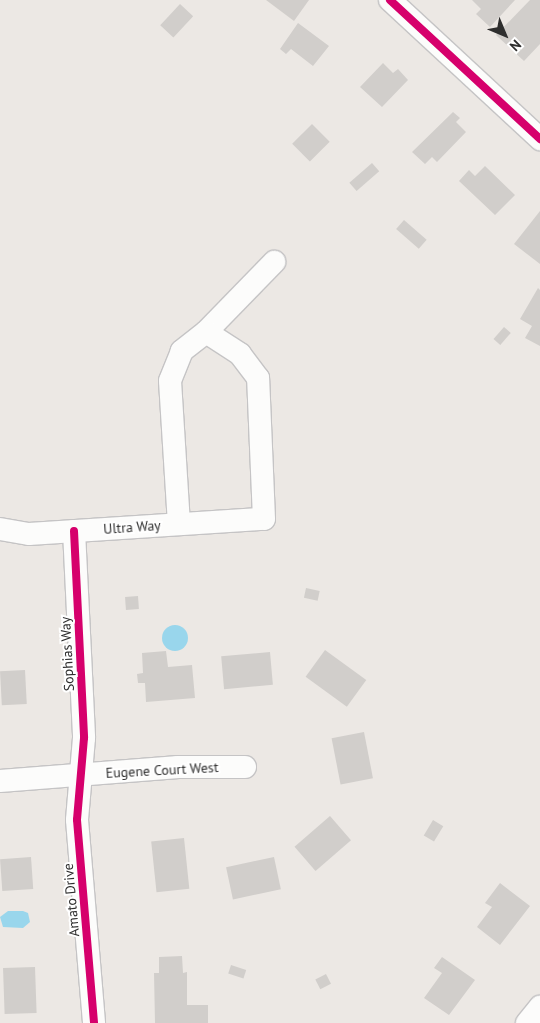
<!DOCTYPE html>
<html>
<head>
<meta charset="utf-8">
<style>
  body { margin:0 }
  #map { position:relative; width:540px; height:1023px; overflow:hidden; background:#ece8e4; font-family:"PT Sans",sans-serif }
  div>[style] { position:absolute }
  .water>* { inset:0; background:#99d6ec }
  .round { border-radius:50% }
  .building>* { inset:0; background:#d1cecb; transform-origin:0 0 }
  .roads { filter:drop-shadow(1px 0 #c5c4c5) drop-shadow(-1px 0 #c5c4c5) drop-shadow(0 1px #c5c4c5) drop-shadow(0 -1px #c5c4c5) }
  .minor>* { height:22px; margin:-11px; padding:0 11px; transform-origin:11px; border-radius:11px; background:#fcfcfb }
  .cycleway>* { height:8px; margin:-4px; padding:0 4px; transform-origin:4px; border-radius:4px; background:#d6006c }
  span { translate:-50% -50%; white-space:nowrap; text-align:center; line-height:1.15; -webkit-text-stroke:4px #fff; paint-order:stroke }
  .street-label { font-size:14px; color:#2e2e2e }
  .north { position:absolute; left:480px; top:10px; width:50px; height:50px; -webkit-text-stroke:4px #fff; paint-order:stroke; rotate:135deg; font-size:14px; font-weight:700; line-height:20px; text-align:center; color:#2e2e2e }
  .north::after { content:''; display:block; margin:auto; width:18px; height:22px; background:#2e2e2e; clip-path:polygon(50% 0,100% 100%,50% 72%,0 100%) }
</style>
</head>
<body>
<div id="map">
  <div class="water">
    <i class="round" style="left:162px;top:625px;width:26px;height:26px"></i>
    <i style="clip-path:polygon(8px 911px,23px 911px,28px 913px,30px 922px,23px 928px,3px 927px,0 917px)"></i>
  </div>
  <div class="building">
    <i style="clip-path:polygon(266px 0,309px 0,294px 21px)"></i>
    <i style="clip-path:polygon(472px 0,515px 0,490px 27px,476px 14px,481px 9px)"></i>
    <i style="clip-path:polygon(530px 0,540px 0,540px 44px,524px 61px,496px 35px)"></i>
    <i style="left:180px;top:4px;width:18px;height:29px;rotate:43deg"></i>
    <i style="clip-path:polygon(298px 23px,329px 46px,313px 66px,291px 49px,286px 54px,280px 49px)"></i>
    <i style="clip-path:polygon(383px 63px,393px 73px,398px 69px,408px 80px,382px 107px,360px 87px)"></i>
    <i style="clip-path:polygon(453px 112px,460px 118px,456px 122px,466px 132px,437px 162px,432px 157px,425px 164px,412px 152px)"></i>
    <i style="left:312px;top:124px;width:25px;height:28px;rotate:45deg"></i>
    <i style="left:372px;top:163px;width:11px;height:30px;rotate:49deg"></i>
    <i style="clip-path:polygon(485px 166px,515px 195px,495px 215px,459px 181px,469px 170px,475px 176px)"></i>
    <i style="clip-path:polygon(540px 211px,540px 264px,514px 244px)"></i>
    <i style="left:404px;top:220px;width:30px;height:12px;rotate:41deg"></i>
    <i style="clip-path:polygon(538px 288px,540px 290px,540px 346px,525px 338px,532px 326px,520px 319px)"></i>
    <i style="left:504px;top:327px;width:9px;height:16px;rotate:41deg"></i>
    <i style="left:306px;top:588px;width:14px;height:10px;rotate:12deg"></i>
    <i style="left:138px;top:596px;width:13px;height:13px;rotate:86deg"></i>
    <i style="left:325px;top:650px;width:51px;height:33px;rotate:36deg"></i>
    <i style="clip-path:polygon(166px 651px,168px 667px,192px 665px,195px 698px,146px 702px,145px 683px,138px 683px,137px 674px,143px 673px,142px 653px)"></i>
    <i style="left:270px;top:652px;width:33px;height:49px;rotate:85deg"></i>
    <i style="left:25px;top:670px;width:34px;height:25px;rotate:87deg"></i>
    <i style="left:364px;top:732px;width:47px;height:33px;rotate:79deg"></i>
    <i style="left:330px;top:816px;width:32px;height:47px;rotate:49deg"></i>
    <i style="left:433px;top:820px;width:12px;height:18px;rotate:31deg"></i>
    <i style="left:184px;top:838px;width:51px;height:33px;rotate:84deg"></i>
    <i style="left:31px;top:857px;width:32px;height:31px;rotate:86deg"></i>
    <i style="left:274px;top:857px;width:33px;height:49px;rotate:78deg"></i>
    <i style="clip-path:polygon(500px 883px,530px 906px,500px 945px,477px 927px,492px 907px,485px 903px)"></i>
    <i style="clip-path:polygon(182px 956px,183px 973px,187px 972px,187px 1005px,208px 1005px,208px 1023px,155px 1023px,154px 973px,159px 973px,159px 957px)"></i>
    <i style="clip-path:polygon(442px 957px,475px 980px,449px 1015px,424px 998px,442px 973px,434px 968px)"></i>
    <i style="left:231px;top:965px;width:16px;height:9px;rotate:18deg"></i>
    <i style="left:35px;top:967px;width:46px;height:32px;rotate:88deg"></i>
    <i style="left:326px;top:974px;width:11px;height:12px;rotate:63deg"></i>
  </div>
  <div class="roads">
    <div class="minor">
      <i style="left:390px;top:0;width:205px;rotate:42.8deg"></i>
      <i style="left:206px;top:332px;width:98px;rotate:-45.8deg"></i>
      <i style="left:0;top:529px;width:29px;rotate:10deg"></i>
      <i style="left:29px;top:534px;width:235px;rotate:-3.7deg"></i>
      <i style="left:264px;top:519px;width:141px;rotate:-92.4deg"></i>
      <i style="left:258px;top:378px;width:30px;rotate:-127deg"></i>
      <i style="left:240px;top:354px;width:40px;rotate:-147.1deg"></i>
      <i style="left:206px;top:332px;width:31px;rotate:142deg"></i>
      <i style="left:182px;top:351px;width:32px;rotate:112deg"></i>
      <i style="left:170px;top:381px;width:143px;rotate:86.4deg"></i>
      <i style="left:74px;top:531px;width:207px;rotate:87.2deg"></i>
      <i style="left:84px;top:738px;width:82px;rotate:94.9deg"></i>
      <i style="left:77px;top:820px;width:204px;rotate:85.2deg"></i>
      <i style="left:0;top:781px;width:179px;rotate:-4.5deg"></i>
      <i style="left:178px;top:767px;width:67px"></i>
      <i style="left:527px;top:1023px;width:21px;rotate:-51deg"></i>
    </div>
  </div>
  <div class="cycleway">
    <i style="left:390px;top:0;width:205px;rotate:42.8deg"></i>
    <i style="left:74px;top:531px;width:207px;rotate:87.2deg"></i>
    <i style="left:84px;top:738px;width:82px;rotate:94.9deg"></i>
    <i style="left:77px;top:820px;width:204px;rotate:85.2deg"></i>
  </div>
  <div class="street-label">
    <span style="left:132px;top:527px;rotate:-4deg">Ultra Way</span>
    <span style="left:67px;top:654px;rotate:-93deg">Sophias Way</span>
    <span style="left:162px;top:770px;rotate:-3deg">Eugene Court West</span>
    <span style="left:71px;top:900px;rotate:-95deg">Amato Drive</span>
  </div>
  <div class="north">N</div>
</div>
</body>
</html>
